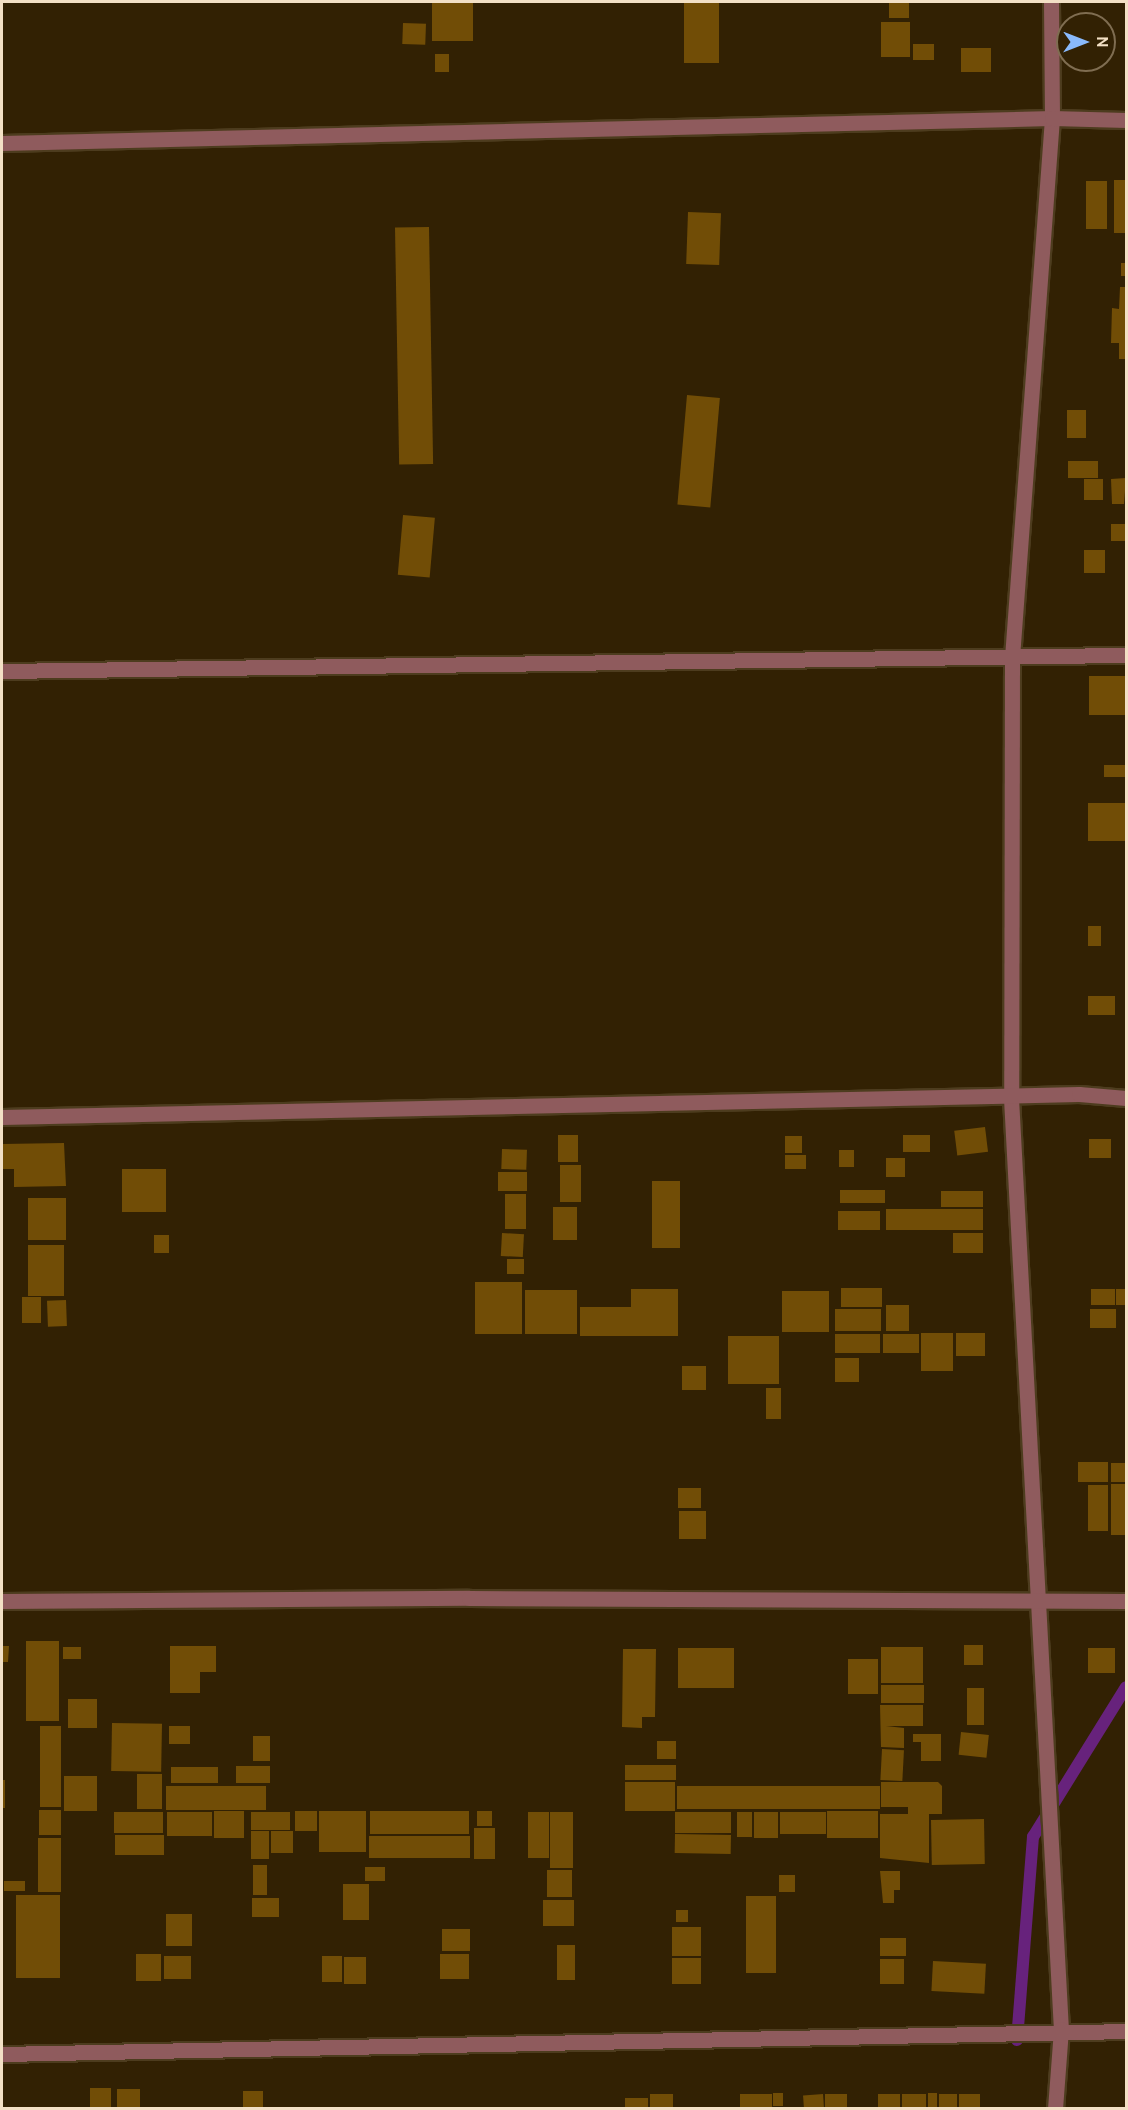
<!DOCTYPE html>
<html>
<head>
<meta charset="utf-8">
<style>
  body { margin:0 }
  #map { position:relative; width:1128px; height:2110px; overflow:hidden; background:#322103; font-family:Cabin,sans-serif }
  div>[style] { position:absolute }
  .stream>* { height:12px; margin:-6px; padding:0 6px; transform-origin:6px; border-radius:6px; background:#67227c }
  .building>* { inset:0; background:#714d06; transform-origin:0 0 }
  .roads { filter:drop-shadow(2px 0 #4d3c1e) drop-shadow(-2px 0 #4d3c1e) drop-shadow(0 2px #4d3c1e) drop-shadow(0 -2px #4d3c1e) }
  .minor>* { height:15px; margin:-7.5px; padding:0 7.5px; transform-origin:7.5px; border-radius:7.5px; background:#8f5b5d }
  span { translate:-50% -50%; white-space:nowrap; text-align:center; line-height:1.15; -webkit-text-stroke:4.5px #322103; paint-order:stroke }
  .frame { position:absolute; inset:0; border:3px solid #f3e0c5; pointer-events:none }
  .north { position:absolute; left:1056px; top:12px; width:60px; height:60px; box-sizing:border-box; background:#322103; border:2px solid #7f6d51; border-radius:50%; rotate:90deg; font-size:16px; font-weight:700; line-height:24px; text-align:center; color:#f3e0c5 }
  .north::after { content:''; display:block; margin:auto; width:21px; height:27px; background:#8abafc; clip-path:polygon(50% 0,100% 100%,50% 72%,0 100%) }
</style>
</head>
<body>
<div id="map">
  <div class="stream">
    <i style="left:1017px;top:2040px;width:204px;rotate:-85.5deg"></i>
    <i style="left:1033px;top:1837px;width:176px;rotate:-58.2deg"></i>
  </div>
  <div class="building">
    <i style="left:432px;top:2px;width:41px;height:39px"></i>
    <i style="left:684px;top:2px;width:35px;height:61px"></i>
    <i style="left:889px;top:2px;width:20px;height:16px"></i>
    <i style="left:881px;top:22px;width:29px;height:35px"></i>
    <i style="left:403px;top:23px;width:23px;height:21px;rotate:2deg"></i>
    <i style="left:913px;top:44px;width:21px;height:16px"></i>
    <i style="left:961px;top:48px;width:30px;height:24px"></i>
    <i style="left:435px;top:54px;width:14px;height:18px"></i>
    <i style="left:1114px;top:180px;width:12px;height:53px"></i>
    <i style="left:1086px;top:181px;width:21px;height:48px"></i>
    <i style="left:688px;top:212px;width:33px;height:52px;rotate:2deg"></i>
    <i style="left:429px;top:227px;width:237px;height:34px;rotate:89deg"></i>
    <i style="left:1121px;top:263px;width:5px;height:13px"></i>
    <i style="clip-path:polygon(1120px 287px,1126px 287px,1126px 359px,1119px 359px,1119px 343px,1111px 343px,1112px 308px,1119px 309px)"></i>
    <i style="left:687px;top:395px;width:33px;height:110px;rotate:5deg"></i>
    <i style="left:1067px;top:410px;width:19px;height:28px"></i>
    <i style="left:1068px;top:461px;width:30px;height:17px"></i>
    <i style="clip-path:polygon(1126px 478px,1124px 504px,1112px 504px,1111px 479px)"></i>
    <i style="left:1084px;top:479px;width:19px;height:21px"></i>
    <i style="left:403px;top:515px;width:32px;height:60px;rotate:5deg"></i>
    <i style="left:1111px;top:524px;width:14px;height:17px"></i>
    <i style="left:1084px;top:550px;width:21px;height:23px"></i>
    <i style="left:1089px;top:676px;width:37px;height:39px"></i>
    <i style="left:1104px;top:765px;width:22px;height:12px"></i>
    <i style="left:1088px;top:803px;width:38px;height:38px"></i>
    <i style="left:1088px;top:926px;width:13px;height:20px"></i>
    <i style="left:1088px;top:996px;width:27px;height:19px"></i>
    <i style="left:985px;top:1127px;width:25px;height:31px;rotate:83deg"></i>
    <i style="left:558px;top:1135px;width:20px;height:27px"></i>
    <i style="left:903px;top:1135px;width:27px;height:17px"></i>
    <i style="left:785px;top:1136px;width:17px;height:17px"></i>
    <i style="left:1089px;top:1139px;width:22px;height:19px"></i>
    <i style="clip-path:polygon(64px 1143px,66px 1186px,14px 1187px,14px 1169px,2px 1169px,2px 1144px)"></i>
    <i style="left:502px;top:1149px;width:25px;height:20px;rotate:2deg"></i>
    <i style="left:839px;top:1150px;width:15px;height:17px"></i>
    <i style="left:806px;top:1155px;width:14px;height:21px;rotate:90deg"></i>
    <i style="left:886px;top:1158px;width:19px;height:19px"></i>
    <i style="left:560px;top:1165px;width:21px;height:37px"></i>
    <i style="left:166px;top:1169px;width:43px;height:44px;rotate:90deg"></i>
    <i style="left:498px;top:1172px;width:29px;height:19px"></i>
    <i style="left:652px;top:1181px;width:28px;height:67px"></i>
    <i style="left:885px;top:1190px;width:13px;height:45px;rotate:90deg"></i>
    <i style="left:941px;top:1191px;width:42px;height:16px"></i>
    <i style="left:505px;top:1194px;width:21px;height:35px"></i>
    <i style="left:28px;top:1198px;width:38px;height:42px"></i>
    <i style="left:553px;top:1207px;width:24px;height:33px"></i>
    <i style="left:983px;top:1209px;width:21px;height:97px;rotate:90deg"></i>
    <i style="left:838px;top:1211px;width:42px;height:19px"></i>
    <i style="left:502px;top:1233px;width:22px;height:23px;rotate:3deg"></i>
    <i style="left:953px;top:1233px;width:30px;height:20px"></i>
    <i style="left:154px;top:1235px;width:15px;height:18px"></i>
    <i style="left:28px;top:1245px;width:36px;height:51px"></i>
    <i style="left:507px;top:1259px;width:17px;height:15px"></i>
    <i style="left:475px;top:1282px;width:47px;height:52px"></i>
    <i style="left:841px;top:1288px;width:41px;height:19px"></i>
    <i style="clip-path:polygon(631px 1289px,678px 1289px,678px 1336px,580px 1336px,580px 1307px,631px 1307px)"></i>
    <i style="left:1091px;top:1289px;width:24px;height:16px"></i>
    <i style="left:1116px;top:1289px;width:10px;height:16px"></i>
    <i style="left:525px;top:1290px;width:52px;height:44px"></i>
    <i style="left:782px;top:1291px;width:47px;height:41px"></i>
    <i style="left:41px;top:1297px;width:26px;height:19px;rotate:90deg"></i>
    <i style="left:66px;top:1300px;width:26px;height:19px;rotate:88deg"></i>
    <i style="left:886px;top:1305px;width:23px;height:26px"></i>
    <i style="left:835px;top:1309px;width:46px;height:22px"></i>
    <i style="left:1116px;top:1309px;width:19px;height:26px;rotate:90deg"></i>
    <i style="left:921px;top:1333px;width:32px;height:38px"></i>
    <i style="left:956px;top:1333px;width:29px;height:23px"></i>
    <i style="left:835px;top:1334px;width:45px;height:19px"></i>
    <i style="left:883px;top:1334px;width:36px;height:19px"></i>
    <i style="left:728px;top:1336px;width:51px;height:48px"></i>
    <i style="left:835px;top:1358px;width:24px;height:24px"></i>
    <i style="left:682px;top:1366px;width:24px;height:24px"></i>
    <i style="left:766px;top:1388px;width:15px;height:31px"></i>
    <i style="left:1078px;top:1462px;width:30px;height:20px"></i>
    <i style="left:1111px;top:1463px;width:15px;height:19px"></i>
    <i style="left:1111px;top:1484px;width:15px;height:51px"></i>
    <i style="left:1088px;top:1485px;width:20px;height:46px"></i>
    <i style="left:678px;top:1488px;width:23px;height:20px"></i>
    <i style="left:679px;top:1511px;width:27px;height:28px"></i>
    <i style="left:26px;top:1641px;width:33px;height:80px"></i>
    <i style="left:964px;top:1645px;width:19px;height:20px"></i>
    <i style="clip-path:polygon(2px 1646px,9px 1646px,8px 1662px,2px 1662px)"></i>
    <i style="clip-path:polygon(170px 1646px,216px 1646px,216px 1672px,200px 1672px,200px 1693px,170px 1693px)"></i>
    <i style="left:63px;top:1647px;width:18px;height:12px"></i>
    <i style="left:881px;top:1647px;width:42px;height:36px"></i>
    <i style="left:678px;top:1648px;width:56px;height:40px"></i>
    <i style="left:1088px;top:1648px;width:27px;height:25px"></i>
    <i style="clip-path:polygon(623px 1649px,656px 1649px,655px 1717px,642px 1717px,642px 1728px,622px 1727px)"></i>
    <i style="left:848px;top:1659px;width:30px;height:35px"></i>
    <i style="left:881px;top:1685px;width:43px;height:18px"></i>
    <i style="left:967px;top:1688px;width:17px;height:37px"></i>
    <i style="left:68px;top:1699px;width:29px;height:29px"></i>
    <i style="clip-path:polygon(880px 1705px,923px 1705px,923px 1726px,886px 1726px,904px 1728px,904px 1748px,881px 1747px)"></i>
    <i style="left:112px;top:1723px;width:50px;height:48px;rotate:1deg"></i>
    <i style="left:40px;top:1726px;width:21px;height:81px"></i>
    <i style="left:169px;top:1726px;width:21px;height:18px"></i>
    <i style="left:961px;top:1732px;width:28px;height:23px;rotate:6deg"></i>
    <i style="clip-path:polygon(913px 1734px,941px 1734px,941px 1761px,921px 1761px,921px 1742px,913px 1742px)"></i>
    <i style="left:253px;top:1736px;width:17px;height:25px"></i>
    <i style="left:657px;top:1741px;width:19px;height:18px"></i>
    <i style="left:882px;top:1749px;width:22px;height:31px;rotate:3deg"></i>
    <i style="left:625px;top:1765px;width:51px;height:15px"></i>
    <i style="left:236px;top:1766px;width:34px;height:17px"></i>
    <i style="left:171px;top:1767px;width:47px;height:16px"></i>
    <i style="left:137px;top:1774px;width:25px;height:35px"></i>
    <i style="left:64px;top:1776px;width:33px;height:35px"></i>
    <i style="left:2px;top:1780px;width:3px;height:28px"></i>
    <i style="left:625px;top:1782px;width:50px;height:29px"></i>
    <i style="clip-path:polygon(881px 1782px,938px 1782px,942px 1786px,942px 1814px,929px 1814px,929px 1863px,880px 1858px,880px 1814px,908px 1814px,908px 1807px,881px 1807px)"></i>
    <i style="left:166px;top:1786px;width:100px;height:24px"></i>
    <i style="left:677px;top:1786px;width:203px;height:23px"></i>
    <i style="left:39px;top:1810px;width:22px;height:25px"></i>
    <i style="left:214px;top:1811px;width:30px;height:27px"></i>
    <i style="left:295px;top:1811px;width:22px;height:20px"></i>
    <i style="left:319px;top:1811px;width:47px;height:41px"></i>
    <i style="left:370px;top:1811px;width:99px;height:23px"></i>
    <i style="left:477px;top:1811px;width:15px;height:15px"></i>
    <i style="left:827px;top:1811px;width:51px;height:27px"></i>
    <i style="left:114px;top:1812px;width:49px;height:21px"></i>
    <i style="left:167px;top:1812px;width:45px;height:24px"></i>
    <i style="left:251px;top:1812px;width:39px;height:18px"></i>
    <i style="left:528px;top:1812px;width:21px;height:46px"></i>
    <i style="left:550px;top:1812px;width:23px;height:56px"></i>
    <i style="left:675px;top:1812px;width:56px;height:21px"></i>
    <i style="left:737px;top:1812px;width:15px;height:25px"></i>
    <i style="left:754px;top:1812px;width:24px;height:26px"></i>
    <i style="left:780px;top:1812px;width:46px;height:22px"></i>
    <i style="left:984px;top:1819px;width:45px;height:53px;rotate:89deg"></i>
    <i style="left:474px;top:1828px;width:21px;height:31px"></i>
    <i style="left:251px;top:1831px;width:18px;height:28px"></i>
    <i style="left:271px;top:1831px;width:22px;height:22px"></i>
    <i style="left:675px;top:1834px;width:56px;height:19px;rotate:1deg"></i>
    <i style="left:115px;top:1835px;width:49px;height:20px"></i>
    <i style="left:369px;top:1836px;width:101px;height:22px"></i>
    <i style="left:38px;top:1838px;width:23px;height:54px"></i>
    <i style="left:253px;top:1865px;width:14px;height:30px"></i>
    <i style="left:365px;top:1867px;width:20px;height:14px"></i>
    <i style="left:547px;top:1870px;width:25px;height:27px"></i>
    <i style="clip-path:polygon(880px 1871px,900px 1871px,900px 1890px,894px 1890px,894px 1903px,883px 1903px)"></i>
    <i style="left:779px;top:1875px;width:16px;height:17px"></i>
    <i style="left:4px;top:1881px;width:21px;height:10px"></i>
    <i style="left:343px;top:1884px;width:26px;height:36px"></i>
    <i style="left:16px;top:1895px;width:44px;height:83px"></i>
    <i style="left:746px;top:1896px;width:30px;height:77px"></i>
    <i style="left:252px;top:1898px;width:27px;height:19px"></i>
    <i style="left:543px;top:1900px;width:31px;height:26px"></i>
    <i style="left:676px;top:1910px;width:12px;height:12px"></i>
    <i style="left:166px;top:1914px;width:26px;height:32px"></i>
    <i style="left:672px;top:1927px;width:29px;height:29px"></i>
    <i style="left:442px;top:1929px;width:28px;height:22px"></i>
    <i style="left:880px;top:1938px;width:26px;height:18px"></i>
    <i style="left:557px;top:1945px;width:18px;height:35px"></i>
    <i style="left:136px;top:1954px;width:25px;height:27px"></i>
    <i style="left:440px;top:1954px;width:29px;height:25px"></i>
    <i style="left:164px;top:1956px;width:27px;height:23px"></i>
    <i style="left:322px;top:1956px;width:20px;height:26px"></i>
    <i style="left:344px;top:1957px;width:22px;height:27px"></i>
    <i style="left:672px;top:1958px;width:29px;height:26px"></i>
    <i style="left:880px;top:1959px;width:24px;height:25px"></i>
    <i style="left:933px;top:1961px;width:53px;height:30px;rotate:3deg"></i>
    <i style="left:90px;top:2088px;width:21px;height:20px"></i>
    <i style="left:117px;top:2089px;width:23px;height:19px"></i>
    <i style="left:243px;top:2091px;width:20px;height:17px"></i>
    <i style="left:773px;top:2093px;width:10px;height:13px"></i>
    <i style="left:928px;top:2093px;width:9px;height:15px"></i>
    <i style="left:650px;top:2094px;width:23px;height:14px"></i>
    <i style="left:740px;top:2094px;width:32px;height:14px"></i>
    <i style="left:823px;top:2094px;width:14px;height:20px;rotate:86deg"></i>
    <i style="left:847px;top:2094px;width:14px;height:22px;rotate:90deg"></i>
    <i style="left:878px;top:2094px;width:22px;height:14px"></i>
    <i style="left:926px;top:2094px;width:14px;height:24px;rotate:90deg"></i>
    <i style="left:939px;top:2094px;width:18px;height:14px"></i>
    <i style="left:959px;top:2094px;width:21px;height:14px"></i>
    <i style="left:625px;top:2098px;width:23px;height:10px"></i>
  </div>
  <div class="roads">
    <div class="minor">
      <i style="left:1051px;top:2px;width:116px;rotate:89.5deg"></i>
      <i style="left:1052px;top:118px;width:541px;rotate:94.24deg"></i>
      <i style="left:1012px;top:658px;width:440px;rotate:90.1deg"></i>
      <i style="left:1011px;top:1098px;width:932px;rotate:86.93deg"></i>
      <i style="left:1061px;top:2029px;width:79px;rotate:94.3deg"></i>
      <i style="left:2px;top:143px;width:1050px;rotate:-1.36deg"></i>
      <i style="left:1052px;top:118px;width:74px;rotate:1.5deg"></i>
      <i style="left:2px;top:671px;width:1124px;rotate:-0.82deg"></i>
      <i style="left:2px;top:1117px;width:1077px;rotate:-1.22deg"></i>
      <i style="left:1079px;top:1094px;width:47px;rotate:4.9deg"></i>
      <i style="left:2px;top:1601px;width:467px;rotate:-0.4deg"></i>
      <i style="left:469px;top:1598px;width:657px;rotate:0.26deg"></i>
      <i style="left:2px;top:2054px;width:1124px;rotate:-1.17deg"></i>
    </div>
  </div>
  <div class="frame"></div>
  <div class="north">N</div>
</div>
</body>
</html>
